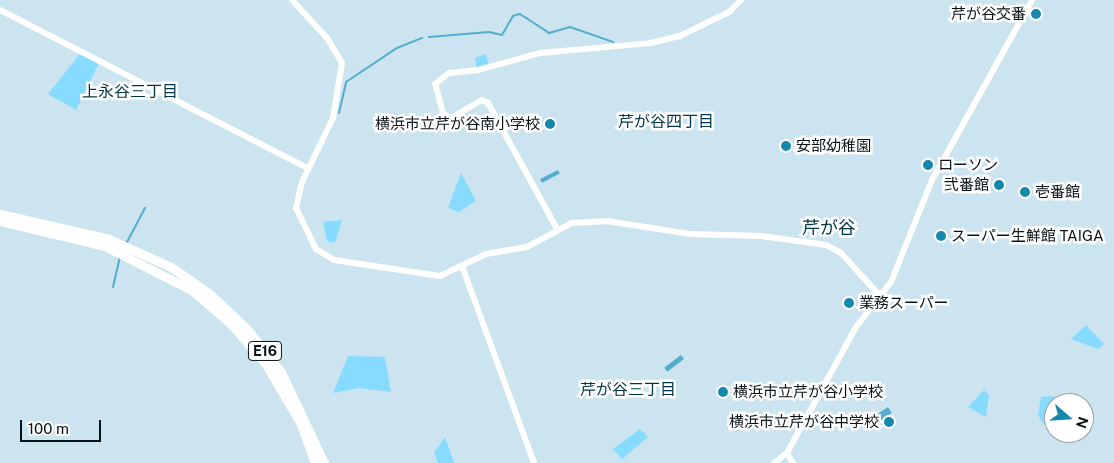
<!DOCTYPE html>
<html>
<head>
<meta charset="utf-8">
<style>
  body { margin:0 }
  #map { position:relative; width:1114px; height:463px; overflow:hidden; background:#cbe4f0; font-family:"Public Sans","Noto Sans JP",sans-serif }
  div>[style] { position:absolute }
  .green>* { inset:0; background:#86dbfe }
  .water>* { inset:0; background:#54adcf; transform-origin:0 0 }
  .stream>* { height:2px; margin:-1px; padding:0 1px; transform-origin:1px; border-radius:1px; background:#54adcf }
  .secondary>* { height:6px; margin:-3px; padding:0 3px; transform-origin:3px; border-radius:3px; background:#fff }
  .highway>* { height:9px; margin:-4.5px; padding:0 4.5px; transform-origin:4.5px; border-radius:4.5px; background:#fff }
  .dots>* { width:14px; height:14px; translate:-50% -50%; box-sizing:border-box; border:2px solid #fff; border-radius:50% }
  span { translate:-50% -50%; white-space:nowrap; text-align:center; line-height:1.15; -webkit-text-stroke:5px #fff; paint-order:stroke }
  .shield-label span { padding:1px 4px; background:#fff; border:1px solid; border-radius:4px; -webkit-text-stroke-width:0 }
  .shield-label { font-size:14px; color:#091216; font-weight:700 }
  .poi-label { font-size:15px; color:#091216 }
  .right { translate:-100% -50%; text-align:right }
  .left { translate:0 -50%; text-align:left }
  .neighbourhood-label { font-size:16px; color:#003647 }
  .quarter-label { font-size:18px; color:#003647 }
  .north { position:absolute; left:1044px; top:393px; width:50px; height:50px; box-sizing:border-box; background:#fff; border:1px solid #9da0a2; border-radius:50%; rotate:109deg; font-size:14px; font-weight:700; line-height:20px; text-align:center; color:#091216 }
  .north::after { content:''; display:block; margin:auto; width:18px; height:22px; background:#1589ad; clip-path:polygon(50% 0,100% 100%,50% 72%,0 100%) }
  .scale { position:absolute; left:20px; top:420px; width:81px; height:22px; box-sizing:border-box; border:2px solid #091216; border-top:0; padding-left:6px; font-size:15px; line-height:18px; white-space:nowrap; color:#091216; -webkit-text-stroke:4px #fff; paint-order:stroke }
</style>
</head>
<body>
<div id="map">
  <div class="green">
    <i style="clip-path:polygon(80px 54px,99px 63px,76px 110px,48px 94px)"></i>
    <i style="clip-path:polygon(486px 54px,489px 66px,477px 69px,475px 58px)"></i>
    <i style="clip-path:polygon(461px 173px,476px 201px,459px 212px,448px 208px)"></i>
    <i style="clip-path:polygon(342px 220px,335px 243px,327px 241px,323px 222px)"></i>
    <i style="clip-path:polygon(1086px 325px,1104px 344px,1098px 349px,1071px 339px)"></i>
    <i style="clip-path:polygon(348px 356px,385px 357px,391px 392px,359px 388px,333px 393px)"></i>
    <i style="clip-path:polygon(984px 390px,989px 395px,986px 417px,968px 407px)"></i>
    <i style="clip-path:polygon(1052px 396px,1065px 403px,1054px 403px,1054px 419px,1044px 425px,1038px 415px,1041px 397px)"></i>
    <i style="clip-path:polygon(640px 429px,648px 437px,622px 459px,613px 449px)"></i>
    <i style="clip-path:polygon(445px 437px,454px 463px,438px 463px,434px 453px)"></i>
  </div>
  <div class="water">
    <i style="left:558px;top:170px;width:4px;height:20px;rotate:63deg"></i>
    <i style="left:681px;top:355px;width:5px;height:21px;rotate:53deg"></i>
    <i style="left:888px;top:407px;width:7px;height:21px;rotate:56deg"></i>
  </div>
  <div class="stream">
    <i style="left:429px;top:37px;width:60px;rotate:-4.8deg"></i>
    <i style="left:489px;top:32px;width:13px;rotate:13deg"></i>
    <i style="left:502px;top:35px;width:22px;rotate:-60deg"></i>
    <i style="left:513px;top:16px;width:7px;rotate:-16deg"></i>
    <i style="left:520px;top:14px;width:35px;rotate:33deg"></i>
    <i style="left:549px;top:33px;width:22px;rotate:-16deg"></i>
    <i style="left:570px;top:27px;width:46px;rotate:19.2deg"></i>
    <i style="left:339px;top:113px;width:32px;rotate:-77deg"></i>
    <i style="left:346px;top:82px;width:61px;rotate:-33.7deg"></i>
    <i style="left:397px;top:48px;width:27px;rotate:-22deg"></i>
    <i style="left:126px;top:244px;width:41px;rotate:-62.2deg"></i>
    <i style="left:113px;top:287px;width:31px;rotate:-77deg"></i>
  </div>
  <div class="secondary">
    <i style="left:292px;top:0;width:52px;rotate:47.4deg"></i>
    <i style="left:327px;top:38px;width:29px;rotate:59deg"></i>
    <i style="left:342px;top:63px;width:56px;rotate:99.3deg"></i>
    <i style="left:333px;top:118px;width:71px;rotate:115.8deg"></i>
    <i style="left:302px;top:182px;width:27px;rotate:103deg"></i>
    <i style="left:296px;top:208px;width:46px;rotate:64deg"></i>
    <i style="left:316px;top:249px;width:21px;rotate:31deg"></i>
    <i style="left:334px;top:260px;width:107px;rotate:8.6deg"></i>
    <i style="left:440px;top:276px;width:51px;rotate:-25.6deg"></i>
    <i style="left:486px;top:254px;width:42px;rotate:-9.7deg"></i>
    <i style="left:527px;top:247px;width:51px;rotate:-28.1deg"></i>
    <i style="left:572px;top:223px;width:35px;rotate:-3deg"></i>
    <i style="left:607px;top:221px;width:84px;rotate:8.9deg"></i>
    <i style="left:690px;top:234px;width:71px;rotate:1.6deg"></i>
    <i style="left:761px;top:236px;width:66px;rotate:7.9deg"></i>
    <i style="left:826px;top:245px;width:17px;rotate:28deg"></i>
    <i style="left:841px;top:253px;width:59px;rotate:47.7deg"></i>
    <i style="left:0;top:10px;width:346px;rotate:27.2deg"></i>
    <i style="left:557px;top:229px;width:144px;rotate:-118.7deg"></i>
    <i style="left:488px;top:103px;width:7px;rotate:-153deg"></i>
    <i style="left:482px;top:100px;width:36px;rotate:150deg"></i>
    <i style="left:451px;top:118px;width:9px;rotate:-148deg"></i>
    <i style="left:443px;top:113px;width:30px;rotate:-105deg"></i>
    <i style="left:435px;top:84px;width:18px;rotate:-38deg"></i>
    <i style="left:449px;top:73px;width:29px;rotate:-6deg"></i>
    <i style="left:478px;top:70px;width:64px;rotate:-15.3deg"></i>
    <i style="left:540px;top:53px;width:111px;rotate:-5.1deg"></i>
    <i style="left:651px;top:43px;width:30px;rotate:-14deg"></i>
    <i style="left:680px;top:36px;width:55px;rotate:-26.1deg"></i>
    <i style="left:729px;top:12px;width:17px;rotate:-45deg"></i>
    <i style="left:462px;top:266px;width:210px;rotate:69.9deg"></i>
    <i style="left:787px;top:453px;width:12px;rotate:59deg"></i>
    <i style="left:774px;top:463px;width:16px;rotate:-38deg"></i>
    <i style="left:787px;top:453px;width:144px;rotate:-61.3deg"></i>
    <i style="left:856px;top:327px;width:57px;rotate:-52.1deg"></i>
    <i style="left:891px;top:282px;width:110px;rotate:-68.1deg"></i>
    <i style="left:932px;top:180px;width:206px;rotate:-60.9deg"></i>
  </div>
  <div class="highway">
    <i style="left:0;top:214px;width:112px;rotate:12.9deg"></i>
    <i style="left:109px;top:239px;width:68px;rotate:24.3deg"></i>
    <i style="left:171px;top:267px;width:47px;rotate:34.7deg"></i>
    <i style="left:210px;top:294px;width:51px;rotate:43.4deg"></i>
    <i style="left:247px;top:329px;width:55px;rotate:51.7deg"></i>
    <i style="left:281px;top:372px;width:101px;rotate:64.7deg"></i>
    <i style="left:0;top:221px;width:108px;rotate:13.4deg"></i>
    <i style="left:105px;top:246px;width:99px;rotate:27.1deg"></i>
    <i style="left:193px;top:291px;width:52px;rotate:41.1deg"></i>
    <i style="left:232px;top:325px;width:50px;rotate:49deg"></i>
    <i style="left:265px;top:363px;width:69px;rotate:59.3deg"></i>
    <i style="left:300px;top:422px;width:44px;rotate:69.9deg"></i>
  </div>
  <div class="dots">
    <i style="left:1036px;top:14px;background:#1589ad"></i>
    <i style="left:550px;top:124px;background:#1589ad"></i>
    <i style="left:786px;top:146px;background:#1589ad"></i>
    <i style="left:928px;top:165px;background:#1589ad"></i>
    <i style="left:999px;top:185px;background:#1589ad"></i>
    <i style="left:1025px;top:192px;background:#1589ad"></i>
    <i style="left:941px;top:236px;background:#1589ad"></i>
    <i style="left:849px;top:303px;background:#1589ad"></i>
    <i style="left:723px;top:392px;background:#1589ad"></i>
    <i style="left:889px;top:422px;background:#1589ad"></i>
  </div>
  <div class="shield-label">
    <span style="left:265px;top:351px">E16</span>
  </div>
  <div class="poi-label">
    <span class="right" style="left:1026px;top:14px">芹が谷交番</span>
    <span class="right" style="left:540px;top:124px">横浜市立芹が谷南小学校</span>
    <span class="left" style="left:796px;top:146px">安部幼稚園</span>
    <span class="left" style="left:938px;top:165px">ローソン</span>
    <span class="right" style="left:989px;top:185px">弐番館</span>
    <span class="left" style="left:1035px;top:192px">壱番館</span>
    <span class="left" style="left:951px;top:236px">スーパー生鮮館 TAIGA</span>
    <span class="left" style="left:859px;top:303px">業務スーパー</span>
    <span class="left" style="left:733px;top:392px">横浜市立芹が谷小学校</span>
    <span class="right" style="left:879px;top:422px">横浜市立芹が谷中学校</span>
  </div>
  <div class="neighbourhood-label">
    <span style="left:130px;top:92px">上永谷三丁目</span>
    <span style="left:666px;top:122px">芹が谷四丁目</span>
    <span style="left:628px;top:390px">芹が谷三丁目</span>
  </div>
  <div class="quarter-label">
    <span style="left:829px;top:228px">芹が谷</span>
  </div>
  <div class="north">N</div>
  <div class="scale">100 m</div>
</div>
</body>
</html>
